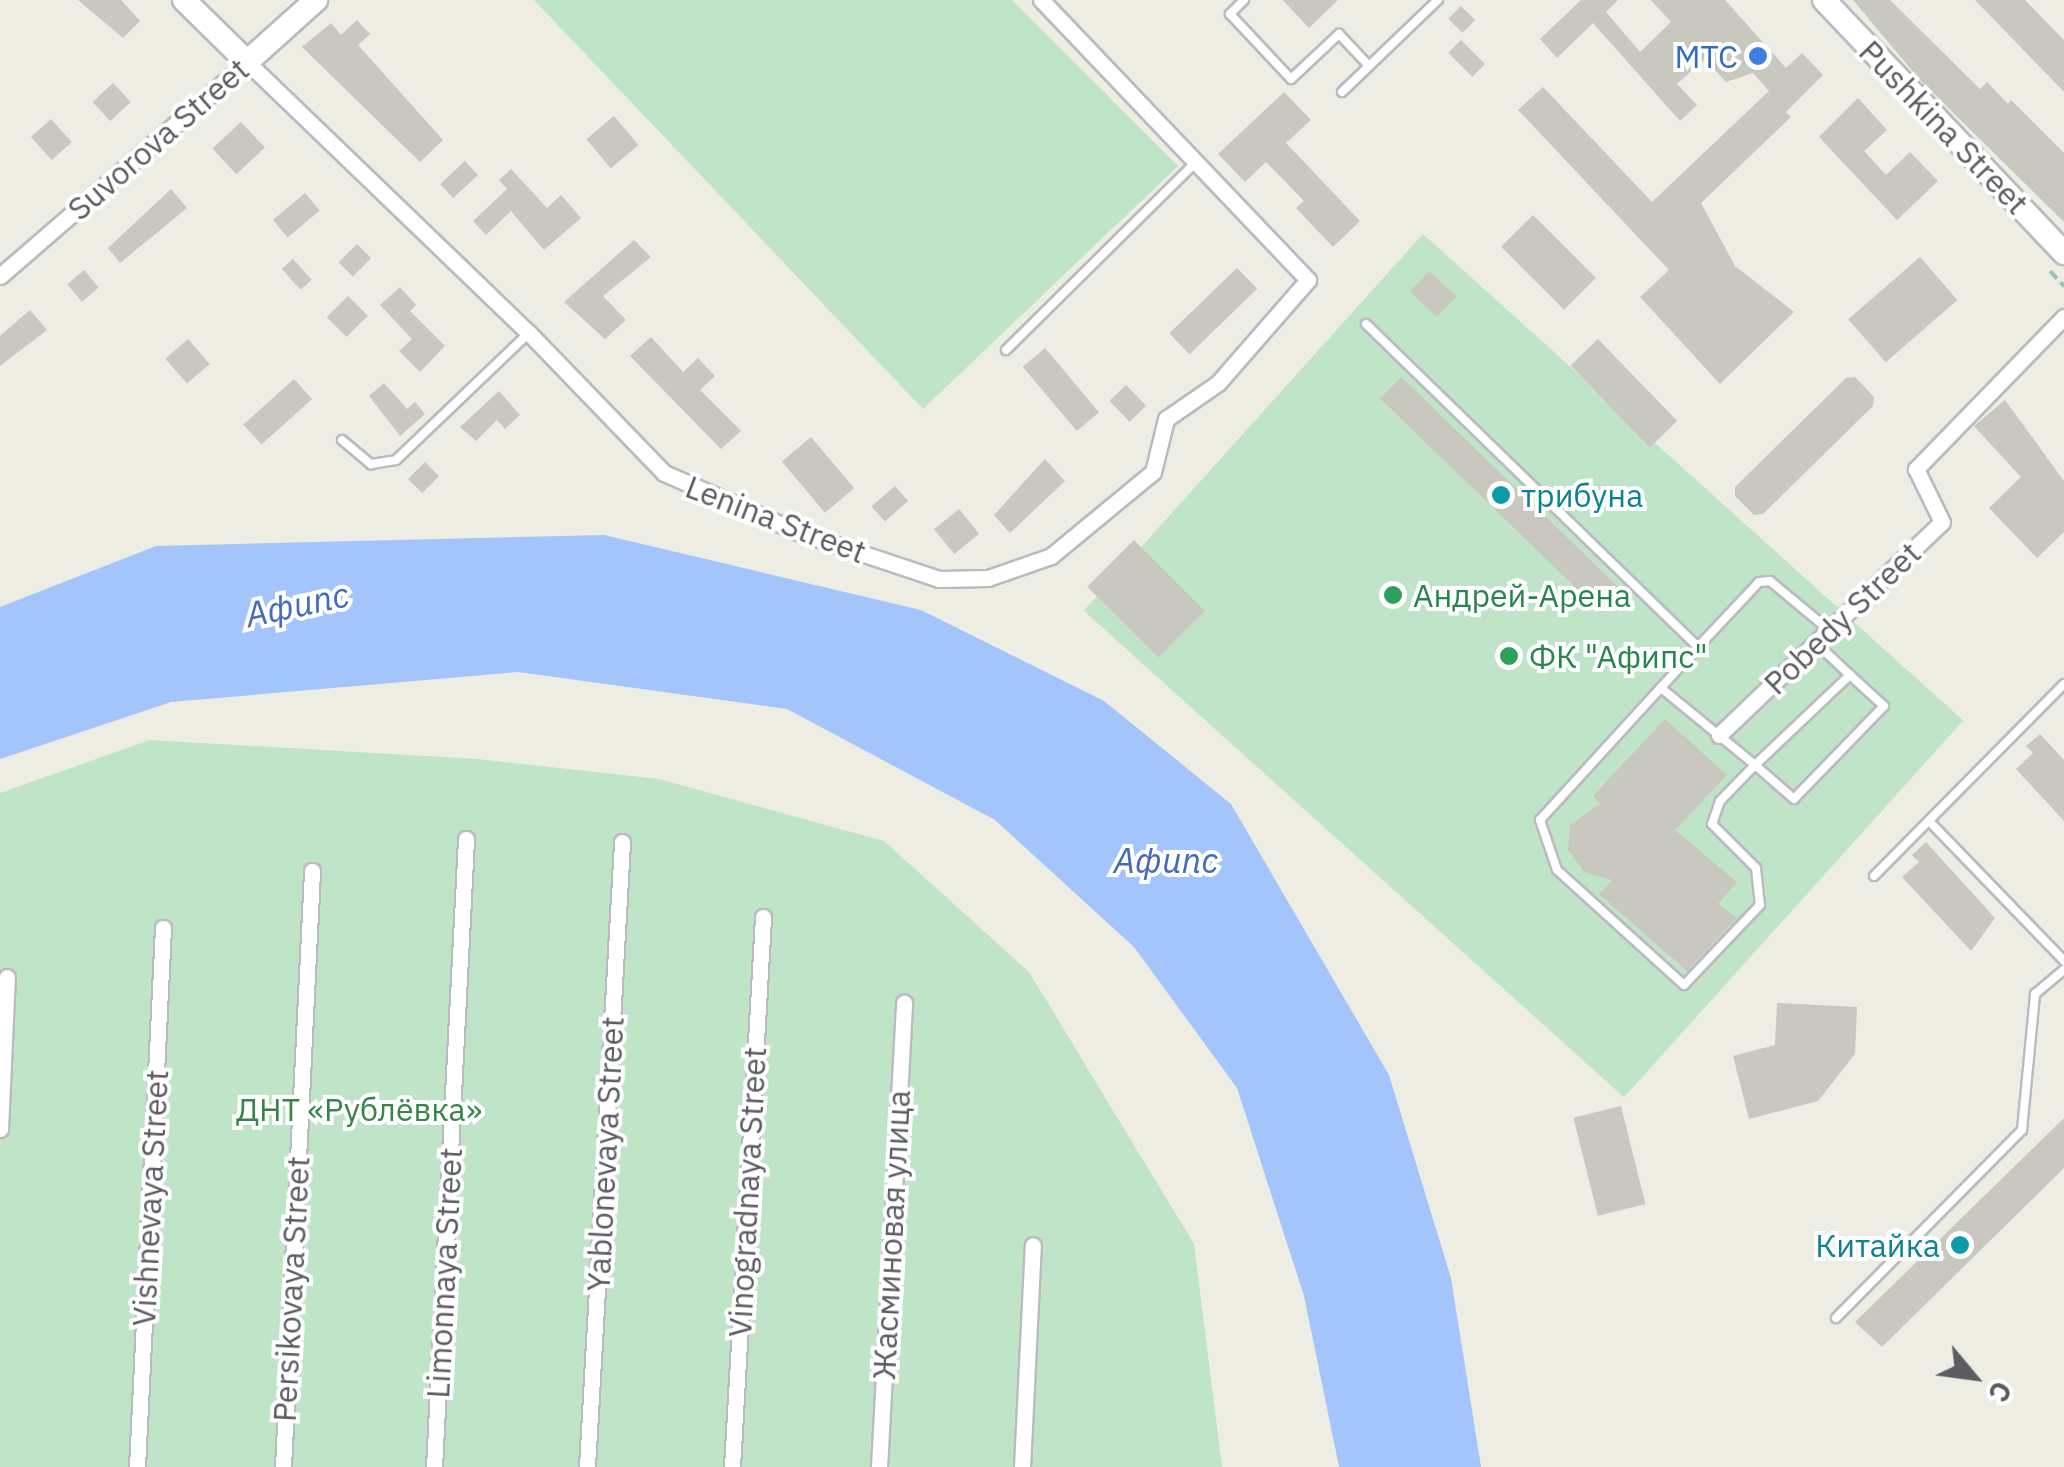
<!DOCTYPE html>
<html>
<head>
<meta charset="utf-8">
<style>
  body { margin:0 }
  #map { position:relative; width:2064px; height:1467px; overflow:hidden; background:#edede3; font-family:"IBM Plex Sans",sans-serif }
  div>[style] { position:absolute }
  .green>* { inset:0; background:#c0e4c7; transform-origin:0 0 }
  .water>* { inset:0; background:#a4c5fc }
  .building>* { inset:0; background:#c8c7c0; transform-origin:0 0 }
  .path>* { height:4px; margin-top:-2px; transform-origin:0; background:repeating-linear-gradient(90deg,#99c5ae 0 10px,transparent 0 15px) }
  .roads { filter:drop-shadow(2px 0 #babbc1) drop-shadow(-2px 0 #babbc1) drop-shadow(0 2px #babbc1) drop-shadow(0 -2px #babbc1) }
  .lane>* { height:8px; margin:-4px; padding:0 4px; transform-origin:4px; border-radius:4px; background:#fff }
  .street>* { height:15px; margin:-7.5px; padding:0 7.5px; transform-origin:7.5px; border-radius:7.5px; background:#fff }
  .secondary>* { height:22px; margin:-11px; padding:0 11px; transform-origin:11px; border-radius:11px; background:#fff }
  .dots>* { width:28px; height:28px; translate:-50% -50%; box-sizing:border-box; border:5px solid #fff; border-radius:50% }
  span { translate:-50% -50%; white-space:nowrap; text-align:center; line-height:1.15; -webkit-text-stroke:8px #fff; paint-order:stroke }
  .shop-label { font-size:32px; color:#366cbe }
  .right { translate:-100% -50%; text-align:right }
  .street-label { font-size:32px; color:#5b5d63 }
  .culture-label { font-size:32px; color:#0d838f }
  .left { translate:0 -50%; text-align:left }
  .leisure-label { font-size:32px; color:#27864d }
  .park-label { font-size:32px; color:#38854a }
  .water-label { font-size:35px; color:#476abf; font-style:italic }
  .north { position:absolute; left:1924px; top:1327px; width:100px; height:100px; -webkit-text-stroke:8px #fff; paint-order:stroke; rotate:119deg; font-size:28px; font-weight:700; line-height:40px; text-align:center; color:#5b5d63 }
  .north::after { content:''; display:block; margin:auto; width:35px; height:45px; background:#5b5d63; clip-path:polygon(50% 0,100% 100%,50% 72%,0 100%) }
</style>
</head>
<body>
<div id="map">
  <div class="green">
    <i style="clip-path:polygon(534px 0,1012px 0,1178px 166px,923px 409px)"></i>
    <i style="left:1423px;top:234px;width:727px;height:507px;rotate:42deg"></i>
    <i style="clip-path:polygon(150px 740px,477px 759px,659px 779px,884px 841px,1029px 972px,1194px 1244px,1222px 1467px,0 1467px,0 793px)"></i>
  </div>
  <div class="water">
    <i style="clip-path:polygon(604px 535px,921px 610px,1104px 701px,1231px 804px,1389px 1075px,1451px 1278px,1481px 1467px,1339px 1467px,1304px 1296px,1237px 1088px,1134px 947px,995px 820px,787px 709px,518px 672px,171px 702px,0 759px,0 607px,156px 546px)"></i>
  </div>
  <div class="building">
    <i style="clip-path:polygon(78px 0,121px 0,140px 21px,123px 38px)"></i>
    <i style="clip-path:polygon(1283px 0,1338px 0,1309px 28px)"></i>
    <i style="clip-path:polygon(1581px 0,1618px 0,1606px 12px,1640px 52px,1671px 22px,1651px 0,1725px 0,1786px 68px,1802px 53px,1823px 75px,1786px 112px,1791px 117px,1701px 203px,1735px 266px,1794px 312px,1720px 384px,1640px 297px,1669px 270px,1518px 110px,1543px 87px,1652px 202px,1769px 91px,1753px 73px,1726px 82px,1705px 59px,1677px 84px,1697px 105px,1680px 121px,1593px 23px,1557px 58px,1540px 39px)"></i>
    <i style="clip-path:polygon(1853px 0,1890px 0,1980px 89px,1987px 82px,2008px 104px,2011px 100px,2064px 153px,2064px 222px,1920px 80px)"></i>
    <i style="clip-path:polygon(1975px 0,2025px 0,2064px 40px,2064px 92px)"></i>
    <i style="left:1461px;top:6px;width:20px;height:18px;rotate:45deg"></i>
    <i style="clip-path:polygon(357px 20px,370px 34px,358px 45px,443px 140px,420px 162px,302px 47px,331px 23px,341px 35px)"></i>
    <i style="left:1461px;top:40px;width:34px;height:18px;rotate:45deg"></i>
    <i style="left:113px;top:83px;width:26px;height:28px;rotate:47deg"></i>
    <i style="clip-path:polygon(1284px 92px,1311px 120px,1286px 143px,1360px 221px,1333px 247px,1296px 208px,1304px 201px,1266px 162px,1245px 182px,1218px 154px)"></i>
    <i style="clip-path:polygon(1858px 98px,1887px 130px,1864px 151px,1886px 175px,1910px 152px,1938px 181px,1897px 220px,1819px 137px)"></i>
    <i style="left:614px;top:116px;width:38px;height:36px;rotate:50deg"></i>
    <i style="left:51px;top:119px;width:31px;height:27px;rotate:48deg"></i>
    <i style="left:241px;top:122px;width:35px;height:39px;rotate:47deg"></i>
    <i style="left:465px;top:161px;width:19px;height:34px;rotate:47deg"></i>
    <i style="clip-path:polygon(511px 169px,547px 208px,561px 195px,581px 218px,544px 250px,511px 211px,486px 235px,473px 221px,507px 189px,499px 180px)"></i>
    <i style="clip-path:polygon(171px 189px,187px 208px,120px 263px,108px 248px)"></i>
    <i style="left:305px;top:193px;width:23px;height:42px;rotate:50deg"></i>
    <i style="left:1533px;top:215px;width:89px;height:45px;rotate:45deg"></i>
    <i style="clip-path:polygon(634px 240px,651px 257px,603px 296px,626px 320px,605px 339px,564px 302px)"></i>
    <i style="left:357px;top:244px;width:20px;height:26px;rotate:45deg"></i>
    <i style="left:1920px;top:257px;width:57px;height:95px;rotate:49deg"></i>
    <i style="left:293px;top:259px;width:28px;height:15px;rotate:48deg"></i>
    <i style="left:1237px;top:268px;width:29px;height:94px;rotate:46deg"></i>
    <i style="left:84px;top:270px;width:23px;height:22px;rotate:50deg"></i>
    <i style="left:1429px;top:271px;width:37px;height:28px;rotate:43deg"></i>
    <i style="clip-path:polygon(400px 287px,416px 305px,410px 311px,445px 346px,420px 372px,399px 351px,412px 339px,380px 305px)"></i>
    <i style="left:348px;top:296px;width:28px;height:30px;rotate:45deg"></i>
    <i style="clip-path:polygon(30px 310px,47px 330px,0 366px,0 336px)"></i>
    <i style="clip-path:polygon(651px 337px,683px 372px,698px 358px,715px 376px,700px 390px,741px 431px,721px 449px,630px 356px)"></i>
    <i style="left:188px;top:339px;width:33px;height:30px;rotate:49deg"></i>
    <i style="left:1598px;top:339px;width:114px;height:38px;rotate:46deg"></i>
    <i style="left:1045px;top:348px;width:84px;height:29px;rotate:50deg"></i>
    <i style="left:1401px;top:377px;width:308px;height:30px;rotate:44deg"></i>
    <i style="clip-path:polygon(1855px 377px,1874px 397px,1873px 406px,1763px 514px,1754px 515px,1735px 496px,1735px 487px,1846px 378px)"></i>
    <i style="left:294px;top:379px;width:27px;height:68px;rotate:48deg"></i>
    <i style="clip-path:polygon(384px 383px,407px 409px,415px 402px,425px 414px,400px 436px,369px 396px)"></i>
    <i style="left:1126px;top:385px;width:29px;height:23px;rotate:46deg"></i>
    <i style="clip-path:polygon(499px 391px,520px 415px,505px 429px,497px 420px,476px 441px,460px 427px)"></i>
    <i style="clip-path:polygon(2005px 400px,2064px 481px,2064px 532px,2037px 558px,1989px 508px,2021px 477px,1974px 426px)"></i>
    <i style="left:811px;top:437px;width:67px;height:38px;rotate:50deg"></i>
    <i style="clip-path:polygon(1045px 459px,1065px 481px,1010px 533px,994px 515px)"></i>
    <i style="left:425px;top:462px;width:20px;height:24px;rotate:45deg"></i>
    <i style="left:895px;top:486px;width:20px;height:31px;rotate:49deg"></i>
    <i style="left:959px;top:509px;width:32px;height:32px;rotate:51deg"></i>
    <i style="left:1134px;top:540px;width:100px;height:66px;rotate:45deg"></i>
    <i style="clip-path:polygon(1665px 719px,1727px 775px,1675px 830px,1737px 882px,1718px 904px,1737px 918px,1687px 971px,1599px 894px,1612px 880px,1584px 872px,1568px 850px,1570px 825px,1600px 804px,1593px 796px)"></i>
    <i style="clip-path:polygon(2040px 734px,2064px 760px,2064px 821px,2016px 769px,2033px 753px,2026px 746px)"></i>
    <i style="clip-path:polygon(1926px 842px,1995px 918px,1971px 951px,1902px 877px,1919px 862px,1912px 855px)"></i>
    <i style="clip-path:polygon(1777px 1003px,1857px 1007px,1855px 1054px,1818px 1101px,1749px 1119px,1733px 1056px,1775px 1045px)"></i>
    <i style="left:1621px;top:1106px;width:101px;height:49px;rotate:76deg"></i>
    <i style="clip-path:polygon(2064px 1118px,2064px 1168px,1882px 1347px,1855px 1322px)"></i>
  </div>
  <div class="path">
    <i style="left:2050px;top:271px;width:21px;rotate:47deg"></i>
  </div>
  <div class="roads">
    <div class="lane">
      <i style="left:1244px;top:0;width:20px;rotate:135deg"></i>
      <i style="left:1230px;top:14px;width:89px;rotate:46.8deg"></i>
      <i style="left:1291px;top:79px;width:66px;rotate:-43.2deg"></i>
      <i style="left:1339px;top:34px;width:44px;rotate:46.8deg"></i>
      <i style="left:1342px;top:92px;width:133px;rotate:-43.8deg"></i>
      <i style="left:1366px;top:324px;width:463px;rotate:44.2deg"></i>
      <i style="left:1006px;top:350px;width:266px;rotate:-44.7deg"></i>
      <i style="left:342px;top:440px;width:38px;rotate:40deg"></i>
      <i style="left:371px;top:464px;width:25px;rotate:-9deg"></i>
      <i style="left:396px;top:460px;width:182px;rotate:-43.7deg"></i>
      <i style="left:1816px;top:643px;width:47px;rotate:43.3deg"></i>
      <i style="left:1850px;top:675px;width:46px;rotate:42.4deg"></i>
      <i style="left:1884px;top:706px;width:129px;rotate:134.1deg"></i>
      <i style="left:1794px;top:799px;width:52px;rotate:-138.9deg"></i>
      <i style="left:1755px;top:765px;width:131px;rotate:-43.5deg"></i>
      <i style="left:1661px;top:688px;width:122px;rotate:39.3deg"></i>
      <i style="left:1755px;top:765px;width:50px;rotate:134.2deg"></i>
      <i style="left:1720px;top:801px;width:24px;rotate:109deg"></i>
      <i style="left:1712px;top:824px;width:62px;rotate:45deg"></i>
      <i style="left:1756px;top:868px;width:37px;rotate:84deg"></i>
      <i style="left:1760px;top:905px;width:110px;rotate:133.5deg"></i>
      <i style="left:1684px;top:985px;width:171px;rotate:-137.8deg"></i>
      <i style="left:1557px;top:870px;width:53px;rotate:-108.8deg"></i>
      <i style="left:1540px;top:820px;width:234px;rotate:-47.6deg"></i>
      <i style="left:1698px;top:647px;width:89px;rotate:-46.8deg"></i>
      <i style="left:1759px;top:582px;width:11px;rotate:-5deg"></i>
      <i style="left:1770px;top:581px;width:77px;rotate:39.7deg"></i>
      <i style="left:1929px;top:821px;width:194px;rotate:46deg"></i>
      <i style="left:1874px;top:876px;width:270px;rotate:-45.3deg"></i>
      <i style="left:1836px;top:1318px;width:264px;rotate:-45.3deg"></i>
      <i style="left:2022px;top:1130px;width:137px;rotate:-84.5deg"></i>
      <i style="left:2035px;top:994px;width:38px;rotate:-40deg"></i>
    </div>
    <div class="street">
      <i style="left:0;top:276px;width:327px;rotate:-40.9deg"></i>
      <i style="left:247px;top:62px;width:391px;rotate:43.9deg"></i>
      <i style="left:529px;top:333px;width:194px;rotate:46deg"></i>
      <i style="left:664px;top:473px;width:146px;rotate:23.8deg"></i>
      <i style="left:798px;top:532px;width:149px;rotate:18.4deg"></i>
      <i style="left:939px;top:579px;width:49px;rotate:-1.2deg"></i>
      <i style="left:988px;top:578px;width:67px;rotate:-19.2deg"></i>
      <i style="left:1051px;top:556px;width:132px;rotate:-39.5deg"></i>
      <i style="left:1153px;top:472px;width:55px;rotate:-76.2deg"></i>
      <i style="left:1166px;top:419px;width:63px;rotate:-34.7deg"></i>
      <i style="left:1218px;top:383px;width:137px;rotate:-48.9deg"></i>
      <i style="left:1308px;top:280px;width:387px;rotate:-133.6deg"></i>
      <i style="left:1719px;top:735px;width:308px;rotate:-43.7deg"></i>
      <i style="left:1942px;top:522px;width:59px;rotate:-116.1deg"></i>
      <i style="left:1916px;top:469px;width:212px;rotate:-45.8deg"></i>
      <i style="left:0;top:1129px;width:152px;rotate:-87.4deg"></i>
      <i style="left:137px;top:1467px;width:540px;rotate:-87.24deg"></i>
      <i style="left:283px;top:1467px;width:597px;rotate:-87.21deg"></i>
      <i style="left:434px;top:1467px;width:629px;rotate:-87.08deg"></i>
      <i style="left:587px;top:1467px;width:626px;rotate:-86.79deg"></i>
      <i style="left:732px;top:1467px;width:551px;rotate:-86.77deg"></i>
      <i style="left:879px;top:1467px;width:465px;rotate:-86.9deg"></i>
      <i style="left:1022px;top:1467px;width:222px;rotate:-87.2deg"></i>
    </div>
    <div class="secondary">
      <i style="left:184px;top:0;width:88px;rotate:44.5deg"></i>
      <i style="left:247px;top:62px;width:93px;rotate:-41.9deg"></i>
      <i style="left:1824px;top:0;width:349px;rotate:46.5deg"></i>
    </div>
  </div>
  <div class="dots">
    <i style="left:1758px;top:56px;background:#3f7fe0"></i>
    <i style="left:1501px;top:495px;background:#0f9aa8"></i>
    <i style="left:1393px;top:595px;background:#2e9e5b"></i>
    <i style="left:1509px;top:656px;background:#2e9e5b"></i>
    <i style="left:1960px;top:1245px;background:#0f9aa8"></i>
  </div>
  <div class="shop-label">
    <span class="right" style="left:1738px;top:56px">МТС</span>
  </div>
  <div class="street-label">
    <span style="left:1944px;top:127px;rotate:46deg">Pushkina Street</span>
    <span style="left:158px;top:139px;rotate:-41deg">Suvorova Street</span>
    <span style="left:776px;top:519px;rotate:21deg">Lenina Street</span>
    <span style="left:1842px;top:618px;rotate:-44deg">Pobedy Street</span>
    <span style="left:605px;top:1154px;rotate:-87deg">Yablonevaya Street</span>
    <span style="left:747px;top:1192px;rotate:-87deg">Vinogradnaya Street</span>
    <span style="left:150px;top:1198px;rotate:-87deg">Vishnevaya Street</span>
    <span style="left:891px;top:1235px;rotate:-87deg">Жасминовая улица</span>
    <span style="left:444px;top:1273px;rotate:-87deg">Limonnaya Street</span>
    <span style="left:291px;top:1289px;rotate:-87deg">Persikovaya Street</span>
  </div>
  <div class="culture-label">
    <span class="left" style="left:1521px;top:495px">трибуна</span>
    <span class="right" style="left:1940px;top:1245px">Китайка</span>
  </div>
  <div class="leisure-label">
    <span class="left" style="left:1413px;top:595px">Андрей-Арена</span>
    <span class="left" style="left:1529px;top:656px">ФК "Афипс"</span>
  </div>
  <div class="park-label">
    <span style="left:359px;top:1109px">ДНТ «Рублёвка»</span>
  </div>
  <div class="water-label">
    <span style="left:297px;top:604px;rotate:-12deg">Афипс</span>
    <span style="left:1166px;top:860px">Афипс</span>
  </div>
  <div class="north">С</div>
</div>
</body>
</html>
